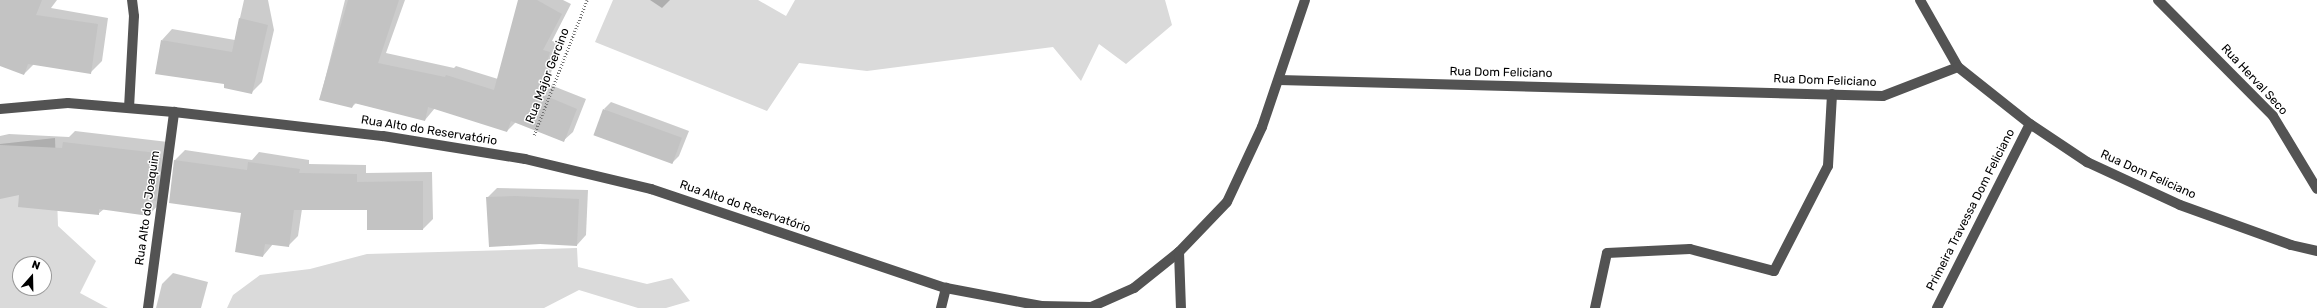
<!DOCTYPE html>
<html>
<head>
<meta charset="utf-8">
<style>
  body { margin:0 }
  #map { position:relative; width:2317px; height:308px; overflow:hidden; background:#fff; font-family:Rubik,sans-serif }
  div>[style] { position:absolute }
  .green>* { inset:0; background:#dadada }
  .shadow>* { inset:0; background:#0003 }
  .building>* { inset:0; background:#c3c3c3; transform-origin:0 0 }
  .path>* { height:2.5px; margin-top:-1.25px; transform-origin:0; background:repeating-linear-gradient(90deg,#757575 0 1px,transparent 0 3px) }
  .minor>* { height:10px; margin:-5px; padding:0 5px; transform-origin:5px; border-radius:5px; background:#535353 }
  span { translate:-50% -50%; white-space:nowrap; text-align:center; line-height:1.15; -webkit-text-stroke:3px #fff; paint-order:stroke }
  .street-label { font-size:12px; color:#000 }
  .north { position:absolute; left:12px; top:256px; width:40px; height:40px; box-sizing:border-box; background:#fff; border:1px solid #999; border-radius:50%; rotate:20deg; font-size:11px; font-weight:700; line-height:16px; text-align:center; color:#000 }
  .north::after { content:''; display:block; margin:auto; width:14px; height:18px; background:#000; clip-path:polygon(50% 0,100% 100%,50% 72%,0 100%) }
</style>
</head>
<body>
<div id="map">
  <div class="green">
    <i style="clip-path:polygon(613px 0,758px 0,786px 16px,795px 0,1165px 0,1172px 25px,1126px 64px,1099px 44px,1081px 81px,1053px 47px,867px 71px,799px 63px,767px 111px,595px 42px)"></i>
    <i style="clip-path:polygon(evenodd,55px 138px,58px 226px,96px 261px,80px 293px,108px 308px,0 308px,0 144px,55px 138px,20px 264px,44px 264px,44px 288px,20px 288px,20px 264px)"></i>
    <i style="clip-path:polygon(577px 248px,578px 267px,647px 284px,672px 278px,690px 301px,666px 308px,638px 308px,579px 290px,544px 308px,227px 308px,233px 295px,260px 275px,310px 269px,367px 254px)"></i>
  </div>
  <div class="shadow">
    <i style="clip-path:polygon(0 0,57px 0,51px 8px,108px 18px,102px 61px,90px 73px,34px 64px,24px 74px,0 65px)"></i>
    <i style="clip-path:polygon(244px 0,268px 0,274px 30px,262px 82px,251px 93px,162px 40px,172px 29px,235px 40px)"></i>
    <i style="clip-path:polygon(345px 0,405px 0,386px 53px,454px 68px,456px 66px,498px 79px,519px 0,563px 0,571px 4px,552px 41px,559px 43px,548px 84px,586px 99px,573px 132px,563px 141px,516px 122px,507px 131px,435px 108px,425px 120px,356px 103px,352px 107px,320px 99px)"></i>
    <i style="clip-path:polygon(650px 0,670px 0,662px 8px)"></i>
    <i style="clip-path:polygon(611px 102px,689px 131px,679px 156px,672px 163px,604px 109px)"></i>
    <i style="clip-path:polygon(75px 131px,168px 142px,160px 203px,149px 215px,104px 209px,98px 214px,20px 194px,0 198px,0 136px,9px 134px,69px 137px)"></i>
    <i style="clip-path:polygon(185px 150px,252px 160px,259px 152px,309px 160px,309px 164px,366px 165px,366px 173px,432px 172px,433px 219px,423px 229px,368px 209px,302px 209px,298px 236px,288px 246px,273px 244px,263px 256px,242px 212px,170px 202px,175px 160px)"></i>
    <i style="clip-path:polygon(497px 188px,588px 190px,586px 235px,577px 245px,487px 198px)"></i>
    <i style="clip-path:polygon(173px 273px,208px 282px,201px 308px,156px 308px,162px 284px)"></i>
  </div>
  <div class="building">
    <i style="clip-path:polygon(0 0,42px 0,36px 15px,98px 24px,91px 74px,28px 64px,24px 75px,0 66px)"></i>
    <i style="clip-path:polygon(348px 0,399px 0,378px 63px,445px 77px,446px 75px,494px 90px,518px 0,537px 0,562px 14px,543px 50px,550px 52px,539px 93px,577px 109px,564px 142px,511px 121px,507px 132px,428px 107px,425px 121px,354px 103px,352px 108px,319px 100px)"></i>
    <i style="clip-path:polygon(239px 18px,268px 25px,252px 94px,224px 88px,224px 84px,155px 74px,161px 40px,232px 52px)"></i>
    <i style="left:603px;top:109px;width:84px;height:28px;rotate:20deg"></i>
    <i style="clip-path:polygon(63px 142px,157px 153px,156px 157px,161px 158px,156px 201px,151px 200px,149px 216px,99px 209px,99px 215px,18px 207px,19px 195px,0 199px,0 145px,62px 148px)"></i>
    <i style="clip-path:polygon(174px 160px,247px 170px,248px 162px,300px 169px,299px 173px,357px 174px,357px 182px,423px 181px,423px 230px,367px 230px,367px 210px,294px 210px,289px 247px,265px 244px,263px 257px,235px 252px,241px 213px,169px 203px)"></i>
    <i style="clip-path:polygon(515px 196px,579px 199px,577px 246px,540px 244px,489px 247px,486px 197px)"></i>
  </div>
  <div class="path">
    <i style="left:534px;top:135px;width:145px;rotate:-68.6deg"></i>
  </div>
  <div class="minor">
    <i style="left:1920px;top:0;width:77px;rotate:60.4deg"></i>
    <i style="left:2158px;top:0;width:163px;rotate:45.2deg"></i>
    <i style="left:2273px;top:116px;width:85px;rotate:58.9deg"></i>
    <i style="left:1279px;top:80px;width:604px;rotate:1.52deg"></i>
    <i style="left:1883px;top:96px;width:80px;rotate:-21.1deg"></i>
    <i style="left:1958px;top:67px;width:92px;rotate:38.4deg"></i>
    <i style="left:2030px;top:124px;width:69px;rotate:33.7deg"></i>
    <i style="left:2087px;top:162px;width:102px;rotate:24.8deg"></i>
    <i style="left:2180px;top:205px;width:118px;rotate:19.8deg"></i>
    <i style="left:2291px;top:245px;width:27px;rotate:13deg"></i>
    <i style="left:129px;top:108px;width:92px;rotate:-86.9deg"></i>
    <i style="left:134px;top:16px;width:16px;rotate:-97deg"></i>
    <i style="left:0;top:109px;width:68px;rotate:-5deg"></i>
    <i style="left:68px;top:103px;width:106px;rotate:4.9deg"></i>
    <i style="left:174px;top:112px;width:210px;rotate:6.6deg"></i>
    <i style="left:383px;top:136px;width:144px;rotate:9.2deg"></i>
    <i style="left:525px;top:159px;width:130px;rotate:13.4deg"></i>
    <i style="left:651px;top:189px;width:311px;rotate:18.6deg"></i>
    <i style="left:946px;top:288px;width:97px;rotate:10.7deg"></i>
    <i style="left:1041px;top:306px;width:50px;rotate:1.1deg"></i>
    <i style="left:1091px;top:307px;width:47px;rotate:-23.8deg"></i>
    <i style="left:1134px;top:288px;width:58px;rotate:-38.7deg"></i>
    <i style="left:1179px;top:252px;width:69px;rotate:-46.2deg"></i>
    <i style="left:1227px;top:202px;width:83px;rotate:-65deg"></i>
    <i style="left:1262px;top:127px;width:134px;rotate:-71.3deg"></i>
    <i style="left:1179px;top:252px;width:56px;rotate:88deg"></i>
    <i style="left:148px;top:308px;width:198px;rotate:-82.4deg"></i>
    <i style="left:941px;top:308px;width:21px;rotate:-76deg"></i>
    <i style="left:1595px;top:308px;width:56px;rotate:-77.7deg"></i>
    <i style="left:1607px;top:253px;width:83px;rotate:-2.8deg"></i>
    <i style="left:1690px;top:249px;width:87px;rotate:14.7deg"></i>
    <i style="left:1774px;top:271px;width:118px;rotate:-62.8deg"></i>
    <i style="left:1828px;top:166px;width:72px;rotate:-86.8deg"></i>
    <i style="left:1937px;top:308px;width:206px;rotate:-63.2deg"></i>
  </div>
  <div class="street-label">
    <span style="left:1501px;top:73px;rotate:1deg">Rua Dom Feliciano</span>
    <span style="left:548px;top:76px;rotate:-69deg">Rua Major Gercino</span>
    <span style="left:2254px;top:80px;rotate:47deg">Rua Herval Seco</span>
    <span style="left:1825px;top:81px;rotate:2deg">Rua Dom Feliciano</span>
    <span style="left:429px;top:131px;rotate:9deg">Rua Alto do Reservatório</span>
    <span style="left:2148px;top:175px;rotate:24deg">Rua Dom Feliciano</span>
    <span style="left:745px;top:207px;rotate:19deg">Rua Alto do Reservatório</span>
    <span style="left:148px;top:208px;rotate:-82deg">Rua Alto do Joaquim</span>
    <span style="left:1971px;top:210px;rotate:-63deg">Primeira Travessa Dom Feliciano</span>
  </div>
  <div class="north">N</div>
</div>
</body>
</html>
